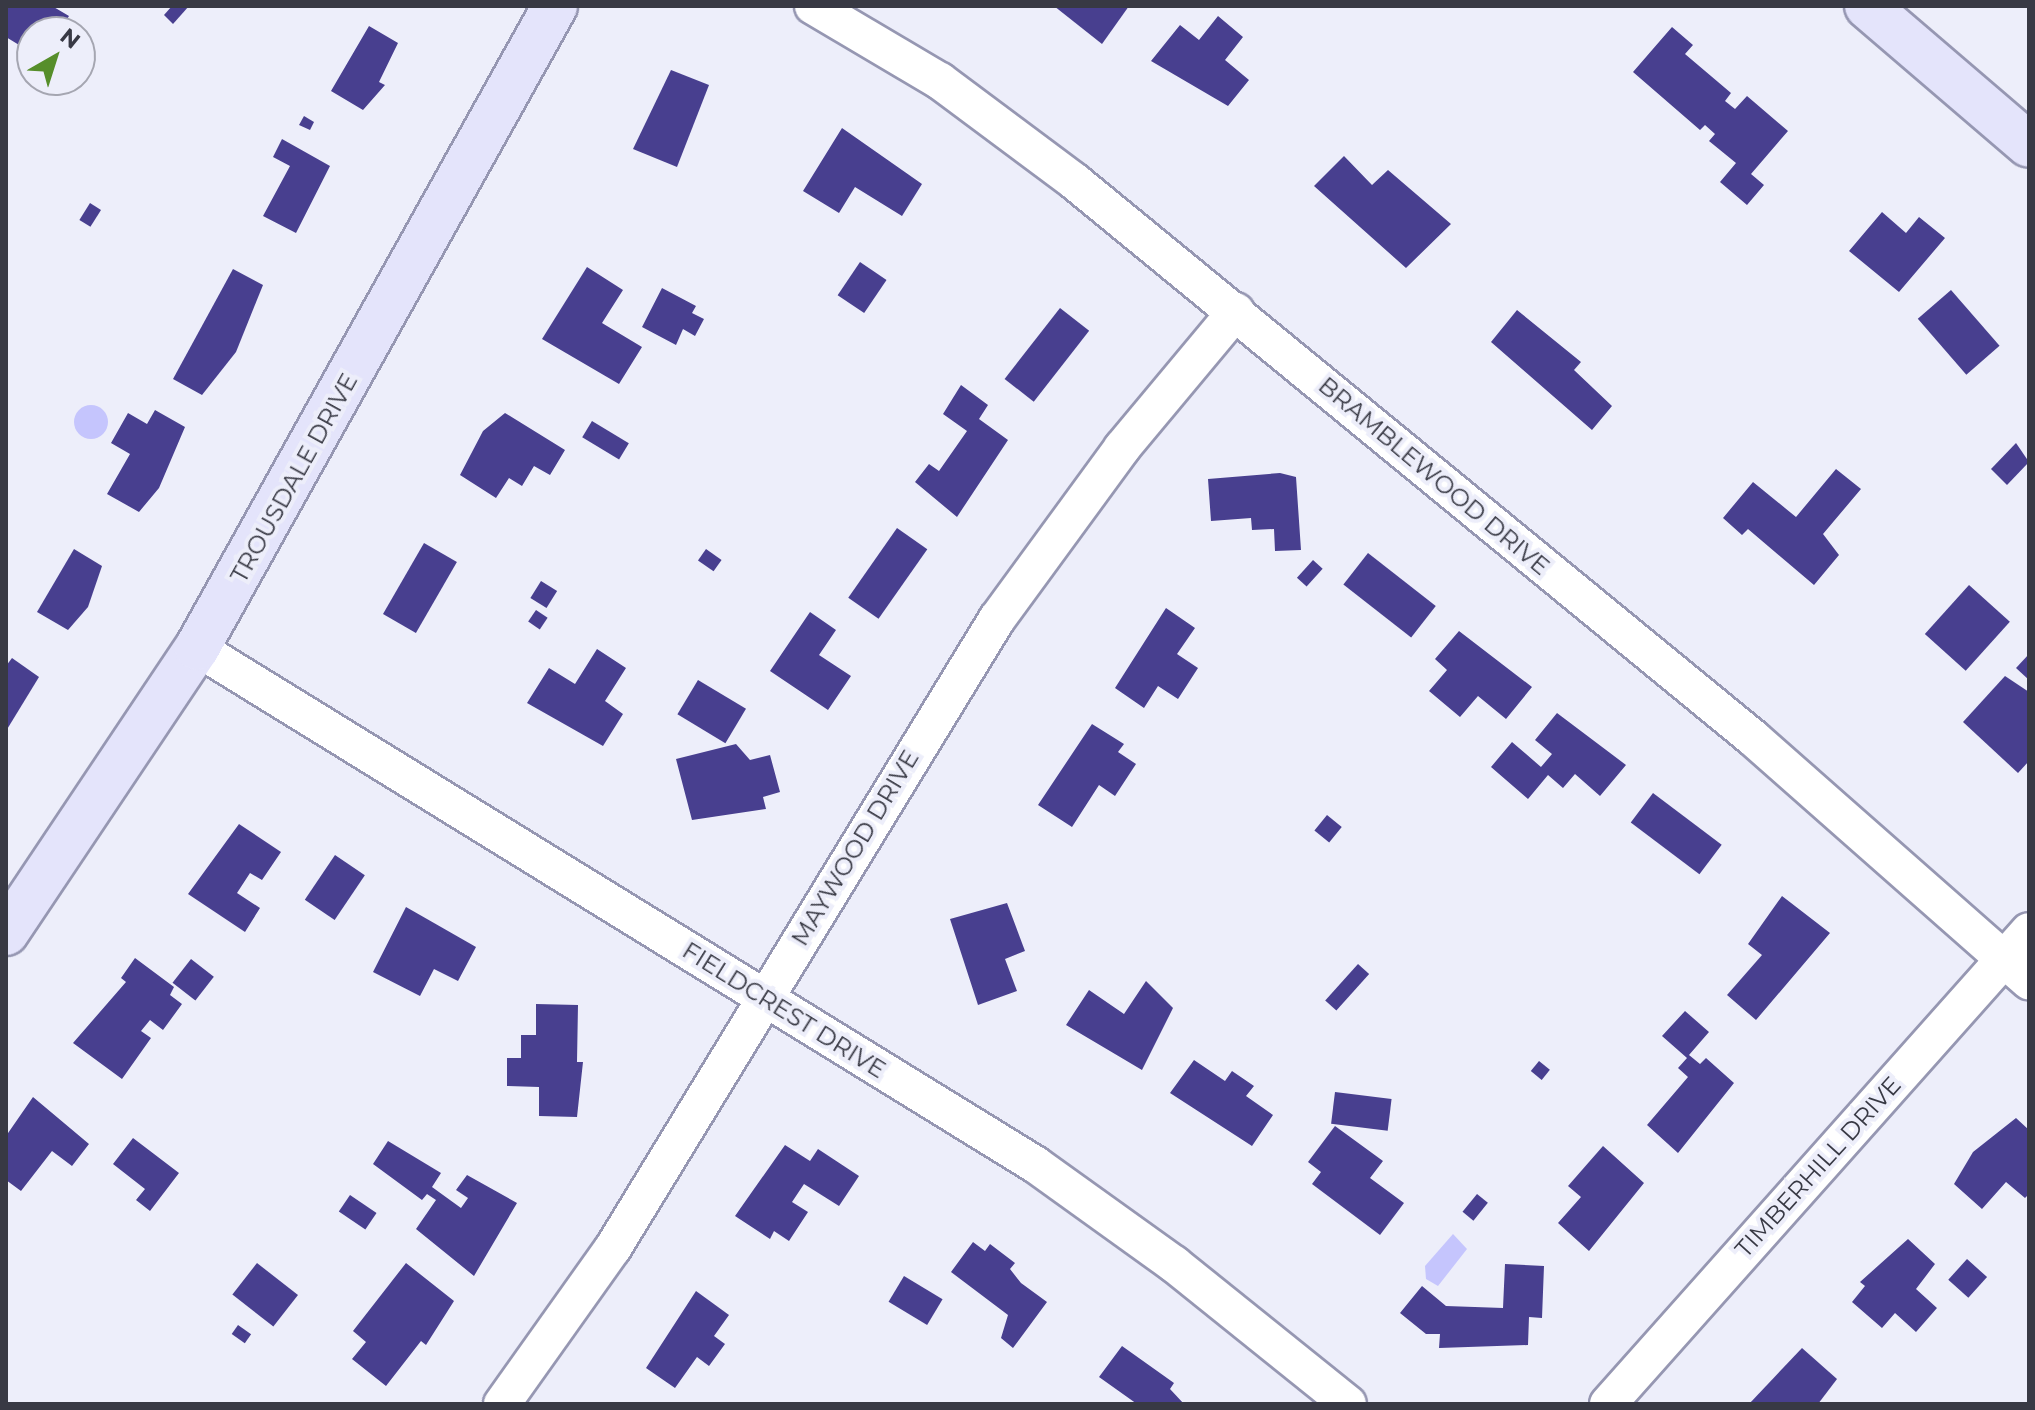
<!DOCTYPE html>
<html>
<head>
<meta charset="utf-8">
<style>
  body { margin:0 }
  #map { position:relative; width:2035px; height:1410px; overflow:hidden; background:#edeefa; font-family:Montserrat,sans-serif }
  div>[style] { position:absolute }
  .water>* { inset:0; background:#c5c5fd }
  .round { border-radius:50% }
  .building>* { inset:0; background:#483f8f; transform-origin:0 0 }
  .roads { filter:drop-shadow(2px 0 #9697b2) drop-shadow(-2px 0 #9697b2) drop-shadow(0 2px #9697b2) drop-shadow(0 -2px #9697b2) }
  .street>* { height:36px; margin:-18px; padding:0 18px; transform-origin:18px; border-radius:18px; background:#fff }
  .secondary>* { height:44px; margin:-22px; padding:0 22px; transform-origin:22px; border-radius:22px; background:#e4e4fb }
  span { translate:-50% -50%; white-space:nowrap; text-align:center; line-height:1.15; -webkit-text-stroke:8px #edeefa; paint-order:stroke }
  .street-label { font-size:24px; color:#383944 }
  .frame { position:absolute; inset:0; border:8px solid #383944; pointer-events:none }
  .north { position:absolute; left:16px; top:16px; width:80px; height:80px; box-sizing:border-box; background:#edeefa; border:2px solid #a5a6b1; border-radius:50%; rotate:39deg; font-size:22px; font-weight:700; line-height:32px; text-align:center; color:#383944 }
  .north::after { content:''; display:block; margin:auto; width:28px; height:36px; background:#568e2a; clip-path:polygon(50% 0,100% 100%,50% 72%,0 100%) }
</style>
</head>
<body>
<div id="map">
  <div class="water">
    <i class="round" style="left:74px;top:405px;width:34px;height:34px"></i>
    <i style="clip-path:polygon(1453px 1234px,1467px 1249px,1438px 1286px,1426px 1279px,1425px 1266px)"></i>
  </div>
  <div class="building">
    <i style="clip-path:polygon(6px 6px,52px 6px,69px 16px,59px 32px,38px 26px,24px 48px,6px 37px)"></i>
    <i style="clip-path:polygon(172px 6px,189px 6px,173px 24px,164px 15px)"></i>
    <i style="clip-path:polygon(1054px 6px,1129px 6px,1102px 44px)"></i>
    <i style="clip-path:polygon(1218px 16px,1243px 37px,1225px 60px,1249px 80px,1228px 106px,1151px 61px,1180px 25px,1199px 40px)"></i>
    <i style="clip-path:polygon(369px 26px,398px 43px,379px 82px,385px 85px,363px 110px,331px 91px)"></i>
    <i style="clip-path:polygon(1672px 27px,1693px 45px,1685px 54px,1731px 93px,1725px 101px,1735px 109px,1747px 96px,1788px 131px,1751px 174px,1764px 185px,1747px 205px,1720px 182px,1736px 163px,1709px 141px,1715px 134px,1705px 125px,1700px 130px,1633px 72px)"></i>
    <i style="clip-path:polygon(671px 70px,709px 85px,677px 167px,633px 149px)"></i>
    <i style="clip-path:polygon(304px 116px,314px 122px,310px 130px,299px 125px)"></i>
    <i style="clip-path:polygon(842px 128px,922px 184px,902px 216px,855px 187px,839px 213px,803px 191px)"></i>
    <i style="clip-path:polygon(282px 139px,330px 166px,296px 233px,263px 216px,290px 166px,273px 157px)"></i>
    <i style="clip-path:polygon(1344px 156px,1372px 185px,1388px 170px,1451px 224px,1406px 268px,1314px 186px)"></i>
    <i style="left:90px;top:203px;width:13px;height:20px;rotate:32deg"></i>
    <i style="clip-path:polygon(1882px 212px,1906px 233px,1919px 217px,1945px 238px,1899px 292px,1849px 251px)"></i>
    <i style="left:860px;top:262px;width:32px;height:40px;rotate:34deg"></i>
    <i style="clip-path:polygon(587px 267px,623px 290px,602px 323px,642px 347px,619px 384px,542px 339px)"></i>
    <i style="clip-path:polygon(233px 269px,263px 285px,236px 352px,202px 395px,173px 379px)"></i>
    <i style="clip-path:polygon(662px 288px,696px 306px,692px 313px,704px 319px,695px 336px,683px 329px,676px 345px,642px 327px)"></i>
    <i style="left:1951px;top:290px;width:74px;height:44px;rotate:49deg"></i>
    <i style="left:1060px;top:308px;width:37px;height:90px;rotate:38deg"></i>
    <i style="clip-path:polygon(1517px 310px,1581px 362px,1574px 370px,1612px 406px,1592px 430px,1491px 342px)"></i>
    <i style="clip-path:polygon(961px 385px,988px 405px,979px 419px,1008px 440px,957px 517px,915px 482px,929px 464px,939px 471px,967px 431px,943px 414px)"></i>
    <i style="clip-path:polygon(155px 410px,185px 427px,159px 488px,139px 512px,107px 494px,130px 454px,111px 443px,128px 413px,147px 424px)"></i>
    <i style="clip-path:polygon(505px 413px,565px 450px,550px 475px,534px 466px,522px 486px,509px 478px,496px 498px,460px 475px,483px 431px)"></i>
    <i style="left:592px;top:421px;width:43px;height:19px;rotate:31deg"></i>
    <i style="clip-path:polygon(2016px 443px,2029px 462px,2007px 485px,1991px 469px)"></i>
    <i style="clip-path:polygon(1836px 469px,1861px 489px,1823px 534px,1839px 555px,1814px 585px,1748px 529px,1742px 535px,1723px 518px,1753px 482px,1796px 517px)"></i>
    <i style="clip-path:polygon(1280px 473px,1296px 477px,1301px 550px,1275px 551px,1274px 529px,1252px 530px,1251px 518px,1211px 521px,1208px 479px)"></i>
    <i style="left:897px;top:528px;width:37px;height:85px;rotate:35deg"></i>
    <i style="left:424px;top:543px;width:38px;height:82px;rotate:30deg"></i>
    <i style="clip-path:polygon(74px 549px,102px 566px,88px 607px,68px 630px,37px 612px)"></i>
    <i style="left:706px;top:549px;width:19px;height:14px;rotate:35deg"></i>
    <i style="left:1368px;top:553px;width:86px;height:40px;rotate:38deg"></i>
    <i style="left:1313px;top:560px;width:13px;height:24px;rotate:42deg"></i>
    <i style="left:541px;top:581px;width:19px;height:20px;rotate:32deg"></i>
    <i style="left:1969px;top:585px;width:55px;height:66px;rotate:42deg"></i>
    <i style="clip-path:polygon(1166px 608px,1195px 628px,1177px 654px,1198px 668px,1178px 699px,1158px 686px,1144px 708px,1115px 688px)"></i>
    <i style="left:536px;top:610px;width:14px;height:14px;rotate:34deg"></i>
    <i style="clip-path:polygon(810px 612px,836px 630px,819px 655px,851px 676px,828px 710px,770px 671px)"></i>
    <i style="clip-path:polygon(1459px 631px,1532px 687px,1506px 719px,1478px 696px,1460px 717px,1429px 691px,1447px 670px,1435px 659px)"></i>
    <i style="clip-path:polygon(597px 649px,626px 668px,605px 701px,623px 714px,603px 746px,527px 703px,549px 668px,575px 684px)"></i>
    <i style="clip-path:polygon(2029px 654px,2029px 680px,2016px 668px)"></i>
    <i style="clip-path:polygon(12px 658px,39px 677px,6px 731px,6px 666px)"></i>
    <i style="clip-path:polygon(2005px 676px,2029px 692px,2029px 761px,2018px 773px,1963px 722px)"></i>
    <i style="left:698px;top:680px;width:56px;height:40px;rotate:31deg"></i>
    <i style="clip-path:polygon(1557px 713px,1626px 765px,1600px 796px,1575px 774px,1563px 788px,1548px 775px,1528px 799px,1491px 767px,1512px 742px,1541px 767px,1552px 754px,1535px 740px)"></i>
    <i style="clip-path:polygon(1092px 724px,1124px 744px,1118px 752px,1136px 764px,1115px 796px,1099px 785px,1072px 827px,1038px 805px)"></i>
    <i style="clip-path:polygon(736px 744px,750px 760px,770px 755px,780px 792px,763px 797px,766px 809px,692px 820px,676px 759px)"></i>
    <i style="left:1653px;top:793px;width:86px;height:37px;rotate:37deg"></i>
    <i style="left:1327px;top:815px;width:19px;height:20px;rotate:39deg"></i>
    <i style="clip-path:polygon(239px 824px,281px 852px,262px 880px,250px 873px,237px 893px,260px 908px,245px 932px,188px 894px)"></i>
    <i style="left:335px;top:855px;width:36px;height:54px;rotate:34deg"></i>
    <i style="clip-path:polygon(1782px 896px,1830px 933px,1756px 1020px,1727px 995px,1762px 955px,1748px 944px)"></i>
    <i style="clip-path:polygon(1007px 903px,1025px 951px,1005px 959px,1017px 991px,978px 1005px,950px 919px)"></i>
    <i style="clip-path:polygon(406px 907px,476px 947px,458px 981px,434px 969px,420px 996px,373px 972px)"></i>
    <i style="clip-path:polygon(135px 958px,174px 987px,170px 995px,182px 1004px,163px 1030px,150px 1020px,141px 1031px,151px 1038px,122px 1079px,73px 1043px,126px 982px,121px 978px)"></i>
    <i style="left:191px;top:959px;width:29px;height:30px;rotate:38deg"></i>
    <i style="left:1358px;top:964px;width:15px;height:49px;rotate:42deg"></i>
    <i style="clip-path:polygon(1146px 981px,1173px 1008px,1142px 1070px,1066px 1025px,1089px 990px,1124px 1014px)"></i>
    <i style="clip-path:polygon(536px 1004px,578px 1005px,577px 1062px,583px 1062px,577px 1117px,539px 1116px,539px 1087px,507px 1086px,507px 1058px,521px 1058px,521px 1035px,536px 1035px)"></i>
    <i style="clip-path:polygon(1685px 1011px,1709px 1032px,1689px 1055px,1700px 1064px,1706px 1058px,1734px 1083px,1678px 1153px,1647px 1125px,1688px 1077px,1678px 1068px,1687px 1058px,1662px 1036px)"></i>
    <i style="clip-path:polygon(1194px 1060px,1225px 1081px,1232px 1071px,1254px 1086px,1246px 1096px,1273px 1115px,1252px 1146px,1170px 1093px)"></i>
    <i style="left:1539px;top:1061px;width:14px;height:13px;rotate:39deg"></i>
    <i style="left:1335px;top:1092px;width:57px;height:32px;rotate:7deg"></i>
    <i style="clip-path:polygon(33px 1097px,89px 1144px,72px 1166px,52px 1151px,21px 1191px,6px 1180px,6px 1136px)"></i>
    <i style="clip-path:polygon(2016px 1118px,2029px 1130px,2029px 1194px,2025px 1198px,2006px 1182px,1982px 1209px,1954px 1184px,1973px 1152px)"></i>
    <i style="clip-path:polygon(1335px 1126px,1383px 1161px,1370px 1178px,1404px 1203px,1380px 1235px,1312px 1184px,1321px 1172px,1308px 1162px)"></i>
    <i style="clip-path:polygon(133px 1138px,179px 1173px,150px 1211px,136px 1200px,145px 1189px,113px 1164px)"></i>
    <i style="clip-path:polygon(388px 1141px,441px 1173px,432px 1187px,461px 1208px,468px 1198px,456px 1190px,467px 1175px,517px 1203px,474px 1276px,416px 1229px,436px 1200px,427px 1194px,422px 1200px,373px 1164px)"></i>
    <i style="clip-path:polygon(785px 1145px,810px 1161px,818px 1149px,859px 1176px,839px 1206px,804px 1184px,792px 1202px,808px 1212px,789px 1241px,774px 1231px,770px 1239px,735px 1216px)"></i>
    <i style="clip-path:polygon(1603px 1146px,1644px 1183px,1589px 1251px,1558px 1223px,1581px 1197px,1568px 1186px)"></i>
    <i style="left:1477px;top:1194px;width:14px;height:23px;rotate:39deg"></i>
    <i style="left:350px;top:1195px;width:32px;height:20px;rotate:34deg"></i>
    <i style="clip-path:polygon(1908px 1239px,1935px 1264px,1916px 1289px,1937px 1308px,1916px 1332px,1895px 1313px,1882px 1328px,1852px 1302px,1865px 1286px,1860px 1282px)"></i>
    <i style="clip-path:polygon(973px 1242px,985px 1251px,990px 1244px,1015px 1263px,1010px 1269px,1021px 1283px,1047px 1302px,1013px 1348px,1001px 1338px,1008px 1315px,951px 1272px)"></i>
    <i style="left:1967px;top:1259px;width:27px;height:28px;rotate:42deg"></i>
    <i style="left:257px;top:1263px;width:52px;height:40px;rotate:38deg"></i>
    <i style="clip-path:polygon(406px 1263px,454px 1301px,426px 1345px,421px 1341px,386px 1386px,352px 1359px,366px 1342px,353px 1331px)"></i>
    <i style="clip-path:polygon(1505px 1264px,1544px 1266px,1542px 1318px,1529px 1317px,1528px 1345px,1439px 1348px,1440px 1334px,1426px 1334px,1400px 1313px,1422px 1286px,1446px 1306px,1503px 1308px)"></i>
    <i style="left:904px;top:1276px;width:45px;height:30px;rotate:31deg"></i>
    <i style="clip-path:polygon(696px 1291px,729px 1315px,714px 1336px,725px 1344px,709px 1366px,697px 1357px,675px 1388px,646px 1368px)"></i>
    <i style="left:238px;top:1325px;width:16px;height:11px;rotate:35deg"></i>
    <i style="clip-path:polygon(1122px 1346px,1174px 1383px,1170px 1389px,1184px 1404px,1137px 1404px,1099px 1377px)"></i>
    <i style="clip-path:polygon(1802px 1348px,1837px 1379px,1818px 1404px,1749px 1404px)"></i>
  </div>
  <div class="roads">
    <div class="street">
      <i style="left:813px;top:6px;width:147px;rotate:30.6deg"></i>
      <i style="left:940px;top:81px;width:167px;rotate:36.7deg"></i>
      <i style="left:1074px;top:181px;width:878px;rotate:39.36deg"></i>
      <i style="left:1753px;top:738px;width:368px;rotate:41.4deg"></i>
      <i style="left:197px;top:648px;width:985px;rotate:31.64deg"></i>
      <i style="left:1036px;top:1165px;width:170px;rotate:35.7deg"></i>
      <i style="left:1174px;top:1264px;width:223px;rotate:38.8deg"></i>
      <i style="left:502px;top:1404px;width:191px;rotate:-54.6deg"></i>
      <i style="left:613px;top:1248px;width:737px;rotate:-58.6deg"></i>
      <i style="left:997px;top:619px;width:212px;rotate:-53.8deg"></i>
      <i style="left:1122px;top:448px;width:178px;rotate:-50.2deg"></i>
      <i style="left:1608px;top:1404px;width:633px;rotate:-48.33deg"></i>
    </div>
    <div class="secondary">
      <i style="left:1867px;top:6px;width:213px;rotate:40.6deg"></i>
      <i style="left:6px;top:933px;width:343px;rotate:-56.2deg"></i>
      <i style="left:197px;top:648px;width:735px;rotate:-60.85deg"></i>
    </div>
  </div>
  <div class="street-label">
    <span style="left:1434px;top:476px;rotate:40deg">BRAMBLEWOOD DRIVE</span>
    <span style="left:294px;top:478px;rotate:-61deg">TROUSDALE DRIVE</span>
    <span style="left:855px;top:848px;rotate:-59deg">MAYWOOD DRIVE</span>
    <span style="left:784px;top:1010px;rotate:32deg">FIELDCREST DRIVE</span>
    <span style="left:1818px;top:1167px;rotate:-48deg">TIMBERHILL DRIVE</span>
  </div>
  <div class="frame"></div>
  <div class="north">N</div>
</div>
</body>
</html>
